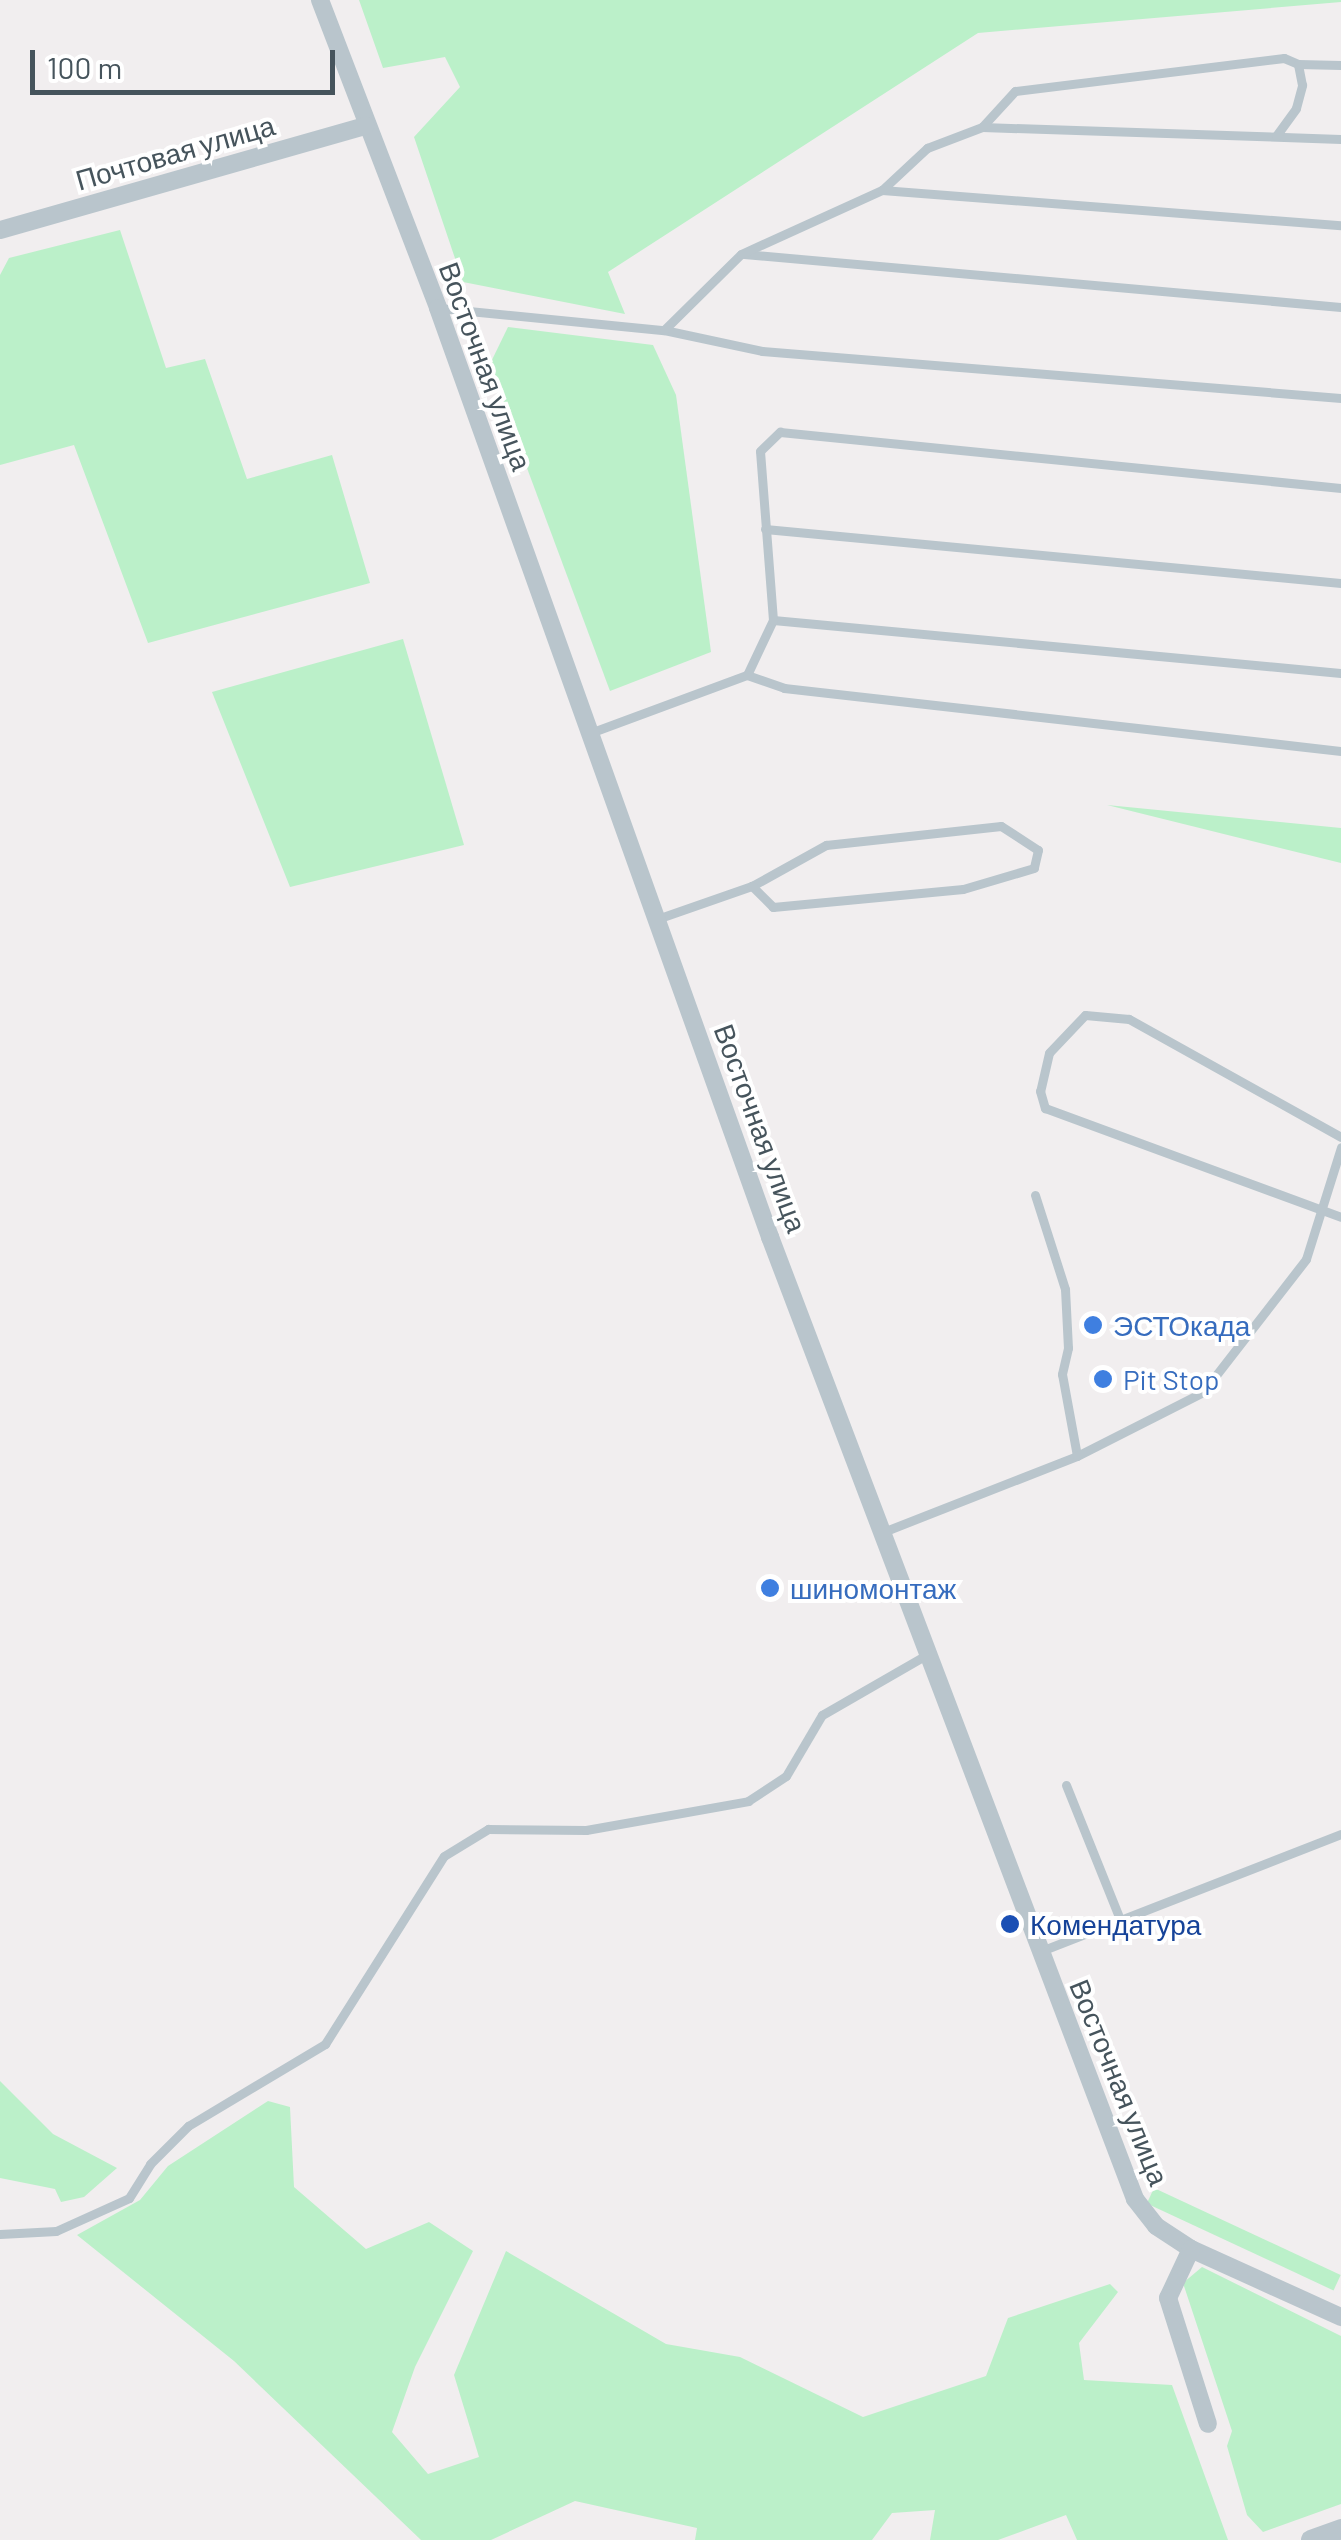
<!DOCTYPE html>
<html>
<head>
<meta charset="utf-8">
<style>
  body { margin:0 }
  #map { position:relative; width:1341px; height:2540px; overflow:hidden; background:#f1eeef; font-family:Barlow,sans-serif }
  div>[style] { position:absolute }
  .green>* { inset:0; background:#bbf0c9; transform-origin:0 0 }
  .service>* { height:9px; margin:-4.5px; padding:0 4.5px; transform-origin:4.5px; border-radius:4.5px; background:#b9c5cc }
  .minor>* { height:18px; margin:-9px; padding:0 9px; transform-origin:9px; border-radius:9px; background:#b9c5cc }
  .tertiary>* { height:20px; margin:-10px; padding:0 10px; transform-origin:10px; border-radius:10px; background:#b9c5cc }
  .dots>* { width:28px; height:28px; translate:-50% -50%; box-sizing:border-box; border:5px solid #fff; border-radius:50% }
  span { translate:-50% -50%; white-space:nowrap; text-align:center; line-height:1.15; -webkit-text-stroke:8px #fff; paint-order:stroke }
  .street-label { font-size:28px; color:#46545c }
  .shop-label { font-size:28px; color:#366cbe }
  .left { translate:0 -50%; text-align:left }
  .transit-label { font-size:28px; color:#164399 }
  .scale { position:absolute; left:30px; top:50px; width:305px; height:45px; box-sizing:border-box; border:5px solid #46545c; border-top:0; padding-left:12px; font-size:30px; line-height:35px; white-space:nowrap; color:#46545c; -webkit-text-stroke:8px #fff; paint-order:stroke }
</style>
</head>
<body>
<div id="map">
  <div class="green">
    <i style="clip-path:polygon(359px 0,1341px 0,1341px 2px,978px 33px,608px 272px,625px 314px,463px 282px,414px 137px,460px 87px,445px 57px,383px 68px)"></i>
    <i style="clip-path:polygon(120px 230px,166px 368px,205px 359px,247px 479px,332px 455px,370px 583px,148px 643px,74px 445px,0 465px,0 275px,9px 258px)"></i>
    <i style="clip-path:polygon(508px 327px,653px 345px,676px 395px,711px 652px,610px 691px,489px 366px)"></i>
    <i style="clip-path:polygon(403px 639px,464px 845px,290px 887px,212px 692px)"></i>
    <i style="clip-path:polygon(1107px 805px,1341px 828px,1341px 863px)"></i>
    <i style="clip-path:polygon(0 2081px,53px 2134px,117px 2168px,84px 2197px,61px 2202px,55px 2189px,0 2178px)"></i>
    <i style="clip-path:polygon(268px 2101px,290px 2107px,294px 2187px,366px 2249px,429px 2222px,473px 2251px,415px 2367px,392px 2432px,428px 2474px,479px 2457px,454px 2375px,506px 2251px,666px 2344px,740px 2357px,863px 2417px,986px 2376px,1008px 2318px,1110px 2284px,1118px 2292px,1079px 2343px,1084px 2380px,1172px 2385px,1228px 2540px,1077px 2540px,1066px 2515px,998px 2540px,930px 2540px,935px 2510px,892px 2513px,872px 2540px,695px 2540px,697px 2528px,575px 2501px,491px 2540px,421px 2540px,234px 2361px,77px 2235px,140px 2200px,168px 2166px)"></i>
    <i style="left:1154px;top:2188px;width:206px;height:17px;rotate:25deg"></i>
    <i style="clip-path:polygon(1202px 2267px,1341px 2336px,1341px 2504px,1263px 2532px,1247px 2515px,1227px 2446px,1232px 2431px,1183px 2283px)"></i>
  </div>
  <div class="service">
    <i style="left:982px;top:127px;width:359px;rotate:1.9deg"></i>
    <i style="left:1276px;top:136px;width:34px;rotate:-54deg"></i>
    <i style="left:1296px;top:108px;width:24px;rotate:-75deg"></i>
    <i style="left:1302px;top:85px;width:21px;rotate:-101deg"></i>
    <i style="left:882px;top:190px;width:460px;rotate:4.4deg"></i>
    <i style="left:744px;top:254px;width:599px;rotate:5.07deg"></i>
    <i style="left:438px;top:308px;width:227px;rotate:5.6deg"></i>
    <i style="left:664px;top:330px;width:100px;rotate:12.1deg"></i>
    <i style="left:762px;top:351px;width:581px;rotate:4.64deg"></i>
    <i style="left:664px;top:330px;width:108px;rotate:-44.6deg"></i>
    <i style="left:741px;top:254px;width:155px;rotate:-24.4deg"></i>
    <i style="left:882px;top:190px;width:62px;rotate:-43deg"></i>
    <i style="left:927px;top:148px;width:59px;rotate:-20.9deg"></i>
    <i style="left:982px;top:127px;width:49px;rotate:-47.5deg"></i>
    <i style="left:1015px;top:91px;width:271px;rotate:-7deg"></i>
    <i style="left:1284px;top:58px;width:15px;rotate:23deg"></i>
    <i style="left:1298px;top:64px;width:43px;rotate:1.3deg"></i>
    <i style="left:765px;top:529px;width:579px;rotate:5.36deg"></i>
    <i style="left:773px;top:620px;width:570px;rotate:5.33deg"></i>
    <i style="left:747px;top:675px;width:61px;rotate:-64.7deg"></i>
    <i style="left:773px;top:620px;width:169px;rotate:-94.4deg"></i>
    <i style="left:760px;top:451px;width:28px;rotate:-44deg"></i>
    <i style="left:780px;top:432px;width:564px;rotate:5.7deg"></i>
    <i style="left:590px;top:733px;width:167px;rotate:-20.3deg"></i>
    <i style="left:747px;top:675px;width:39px;rotate:19deg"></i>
    <i style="left:784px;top:688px;width:561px;rotate:6.45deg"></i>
    <i style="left:657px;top:919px;width:101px;rotate:-19.2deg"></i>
    <i style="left:752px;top:886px;width:85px;rotate:-29deg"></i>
    <i style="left:826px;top:845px;width:176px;rotate:-6.2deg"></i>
    <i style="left:1001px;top:826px;width:44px;rotate:33deg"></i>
    <i style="left:1038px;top:850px;width:18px;rotate:103deg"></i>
    <i style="left:1034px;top:868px;width:74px;rotate:163.5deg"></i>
    <i style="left:963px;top:889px;width:191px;rotate:174.6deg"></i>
    <i style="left:773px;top:907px;width:30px;rotate:-135deg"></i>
    <i style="left:1341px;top:1137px;width:243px;rotate:-150.9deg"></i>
    <i style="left:1129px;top:1019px;width:44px;rotate:-174.8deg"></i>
    <i style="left:1085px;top:1015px;width:52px;rotate:133.5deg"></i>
    <i style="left:1049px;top:1053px;width:39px;rotate:103deg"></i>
    <i style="left:1040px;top:1091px;width:18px;rotate:74deg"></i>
    <i style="left:1045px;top:1108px;width:315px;rotate:20.2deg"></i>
    <i style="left:1035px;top:1195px;width:99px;rotate:72.3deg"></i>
    <i style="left:1065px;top:1289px;width:59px;rotate:87.1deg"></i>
    <i style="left:1068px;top:1348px;width:27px;rotate:103deg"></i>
    <i style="left:1062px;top:1374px;width:83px;rotate:79.6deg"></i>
    <i style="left:883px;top:1532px;width:208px;rotate:-21.4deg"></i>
    <i style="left:1077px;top:1456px;width:141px;rotate:-26.9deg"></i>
    <i style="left:1203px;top:1392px;width:168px;rotate:-52.2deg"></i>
    <i style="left:1306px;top:1259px;width:117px;rotate:-72.6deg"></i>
    <i style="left:1066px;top:1785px;width:144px;rotate:68.1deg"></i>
    <i style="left:1041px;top:1951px;width:322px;rotate:-21.3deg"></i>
    <i style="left:0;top:2234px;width:56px;rotate:-3.1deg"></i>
    <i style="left:56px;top:2231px;width:80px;rotate:-24.3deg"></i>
    <i style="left:129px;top:2198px;width:40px;rotate:-58deg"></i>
    <i style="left:150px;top:2164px;width:54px;rotate:-45deg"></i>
    <i style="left:188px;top:2126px;width:160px;rotate:-30.9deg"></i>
    <i style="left:325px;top:2044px;width:222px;rotate:-57.7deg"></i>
    <i style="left:444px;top:1856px;width:52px;rotate:-31.5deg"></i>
    <i style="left:488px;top:1829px;width:98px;rotate:0.6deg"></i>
    <i style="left:586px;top:1830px;width:165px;rotate:-10.1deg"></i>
    <i style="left:748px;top:1801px;width:45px;rotate:-33.3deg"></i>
    <i style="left:786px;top:1776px;width:71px;rotate:-59.5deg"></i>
    <i style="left:822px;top:1715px;width:122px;rotate:-29.9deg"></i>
  </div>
  <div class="minor">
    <i style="left:320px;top:0;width:330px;rotate:69deg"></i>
    <i style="left:438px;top:308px;width:987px;rotate:70.33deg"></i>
    <i style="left:770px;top:1237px;width:1029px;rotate:69.22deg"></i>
    <i style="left:1135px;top:2199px;width:34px;rotate:52deg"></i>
    <i style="left:1156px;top:2226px;width:42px;rotate:33.3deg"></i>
    <i style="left:1191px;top:2249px;width:165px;rotate:24.4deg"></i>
    <i style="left:0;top:230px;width:380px;rotate:-15.9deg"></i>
    <i style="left:1191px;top:2249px;width:54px;rotate:115.1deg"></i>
    <i style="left:1168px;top:2298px;width:132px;rotate:72.4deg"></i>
  </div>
  <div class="tertiary">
    <i style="left:1311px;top:2540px;width:32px;rotate:-20deg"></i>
  </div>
  <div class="dots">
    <i style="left:1093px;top:1325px;background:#3f7fe0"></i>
    <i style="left:1103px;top:1379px;background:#3f7fe0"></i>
    <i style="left:770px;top:1588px;background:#3f7fe0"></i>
    <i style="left:1010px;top:1924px;background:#1a4fb4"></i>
  </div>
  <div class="street-label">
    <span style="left:175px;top:152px;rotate:-16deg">Почтовая улица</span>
    <span style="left:486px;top:366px;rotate:70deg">Восточная улица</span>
    <span style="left:761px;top:1128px;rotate:70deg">Восточная улица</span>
    <span style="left:1120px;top:2082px;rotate:68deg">Восточная улица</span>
  </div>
  <div class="shop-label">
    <span class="left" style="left:1113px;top:1325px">ЭСТОкада</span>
    <span class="left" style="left:1123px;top:1379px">Pit Stop</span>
    <span class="left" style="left:790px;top:1588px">шиномонтаж</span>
  </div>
  <div class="transit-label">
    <span class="left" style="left:1030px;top:1924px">Комендатура</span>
  </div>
  <div class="scale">100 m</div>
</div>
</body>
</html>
